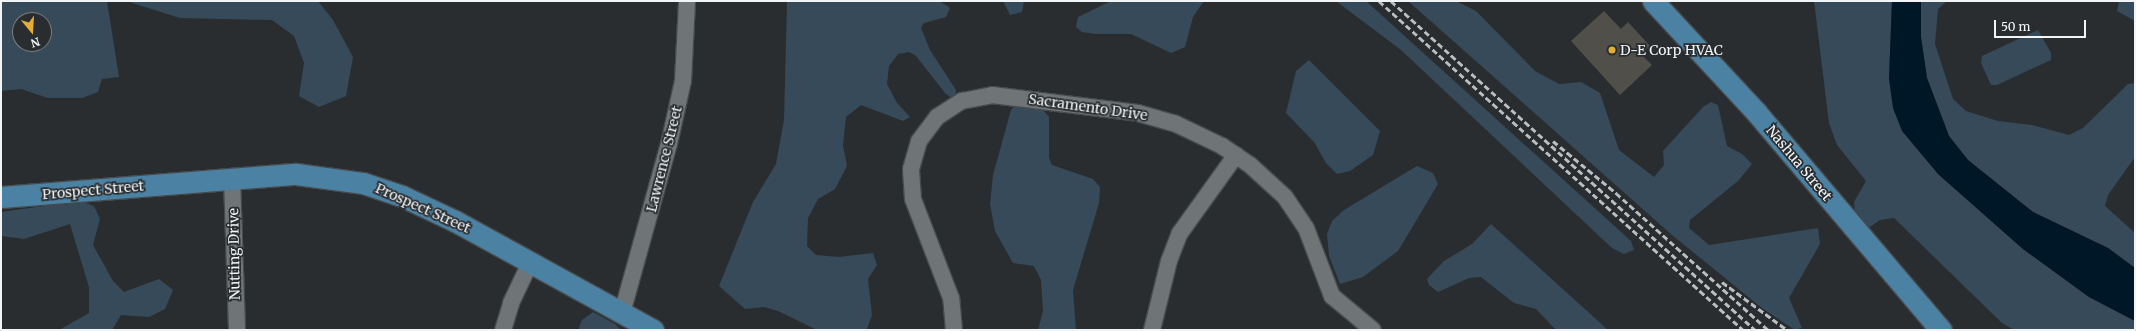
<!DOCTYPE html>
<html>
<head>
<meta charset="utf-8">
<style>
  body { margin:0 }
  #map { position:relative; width:2136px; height:331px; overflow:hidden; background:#292d30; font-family:Merriweather,serif }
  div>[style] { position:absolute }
  .green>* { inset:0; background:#364a59 }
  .water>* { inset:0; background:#001727 }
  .building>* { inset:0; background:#514f4a }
  .roads { filter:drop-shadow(1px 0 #474b4e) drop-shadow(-1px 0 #474b4e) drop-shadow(0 1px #474b4e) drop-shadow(0 -1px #474b4e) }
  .minor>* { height:16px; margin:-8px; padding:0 8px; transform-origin:8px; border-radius:8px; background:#6f7477 }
  .major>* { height:21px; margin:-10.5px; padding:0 10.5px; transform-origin:10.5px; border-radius:10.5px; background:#4b82a4 }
  .rail>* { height:3px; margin-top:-1.5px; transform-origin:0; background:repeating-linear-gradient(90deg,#bbbec1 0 6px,transparent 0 9px) }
  .dots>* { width:11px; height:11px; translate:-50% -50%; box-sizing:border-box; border:2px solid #292d30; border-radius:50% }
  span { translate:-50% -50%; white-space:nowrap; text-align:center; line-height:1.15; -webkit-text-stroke:3.5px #292d30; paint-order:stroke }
  .poi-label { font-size:14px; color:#f2f5f7 }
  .left { translate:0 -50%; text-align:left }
  .street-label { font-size:14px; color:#f2f5f7 }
  .frame { position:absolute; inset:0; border:2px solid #f2f5f7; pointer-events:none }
  .north { position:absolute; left:12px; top:12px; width:40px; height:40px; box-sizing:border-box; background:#292d30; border:1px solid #797d80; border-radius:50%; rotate:162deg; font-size:11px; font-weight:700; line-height:16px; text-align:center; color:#f2f5f7 }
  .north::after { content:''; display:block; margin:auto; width:14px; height:18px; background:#e2af34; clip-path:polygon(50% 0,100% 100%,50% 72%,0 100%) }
  .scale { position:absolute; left:1994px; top:20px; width:92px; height:18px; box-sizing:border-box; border:2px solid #f2f5f7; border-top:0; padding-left:5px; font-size:12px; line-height:14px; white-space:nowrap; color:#f2f5f7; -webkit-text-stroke:3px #292d30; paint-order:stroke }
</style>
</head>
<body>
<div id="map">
  <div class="green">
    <i style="clip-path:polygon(evenodd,1px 1px,107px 1px,119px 77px,102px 79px,98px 92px,82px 98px,48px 98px,21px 89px,1px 91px,1px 1px,20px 20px,44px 20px,44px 44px,20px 44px,20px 20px)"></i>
    <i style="clip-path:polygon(126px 1px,318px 1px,333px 20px,353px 57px,346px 96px,319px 107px,299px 96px,304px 63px,294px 36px,272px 20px,180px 18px)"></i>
    <i style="clip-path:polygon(787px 1px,941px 2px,950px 8px,946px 17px,924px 23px,921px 28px,930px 50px,956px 90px,955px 96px,950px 97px,945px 93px,916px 56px,909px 52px,898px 54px,889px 66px,887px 84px,897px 103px,910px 117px,903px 121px,861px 105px,846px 117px,843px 145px,847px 166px,835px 189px,818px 199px,808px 218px,807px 246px,816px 255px,839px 257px,873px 253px,877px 265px,868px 279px,872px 315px,867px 329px,817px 330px,778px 311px,764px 307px,745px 309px,719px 286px,753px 202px,776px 164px,784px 120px)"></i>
    <i style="clip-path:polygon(1003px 1px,1024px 1px,1022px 12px,1010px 15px)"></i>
    <i style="clip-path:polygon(1111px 1px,1204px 1px,1193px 17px,1185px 47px,1171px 53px,1131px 34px,1096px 34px,1082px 32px,1076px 27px,1078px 17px)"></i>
    <i style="clip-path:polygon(1336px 1px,1366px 1px,1631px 241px,1634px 250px,1624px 254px,1612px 248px,1401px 50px)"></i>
    <i style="clip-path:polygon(1408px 1px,1456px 1px,1476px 11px,1535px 71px,1559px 84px,1581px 82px,1600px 93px,1619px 150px,1654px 177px,1664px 165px,1663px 151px,1703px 107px,1711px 102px,1718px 105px,1727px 146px,1742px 154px,1752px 164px,1738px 181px,1690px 220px,1689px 228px,1709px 245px,1818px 228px,1820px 244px,1789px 298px,1802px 328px,1795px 330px,1762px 308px,1672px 235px)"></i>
    <i style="clip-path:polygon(1814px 1px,1892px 1px,1889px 79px,1938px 174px,2023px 249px,2089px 297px,2135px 321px,2135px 330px,2014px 330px,2002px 323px,1894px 218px,1880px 220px,1870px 227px,1855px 217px,1854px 202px,1866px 181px,1837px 145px,1829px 123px)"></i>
    <i style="clip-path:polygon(1921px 1px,1947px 1px,1938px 9px,1935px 44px,1953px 99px,1966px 111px,1998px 121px,2032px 125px,2069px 135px,2083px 128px,2128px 84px,2135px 83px,2135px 157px,2108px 195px,2105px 206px,2135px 233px,2135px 268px,2108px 248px,2033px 212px,1968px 160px,1949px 136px,1927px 78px,1921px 37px)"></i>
    <i style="clip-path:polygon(2119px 1px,2135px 1px,2135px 21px,2117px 11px)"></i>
    <i style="clip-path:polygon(2038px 30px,2051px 53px,2051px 60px,1997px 85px,1991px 85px,1981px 63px,1982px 56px)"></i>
    <i style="clip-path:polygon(1309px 60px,1380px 131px,1373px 155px,1350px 171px,1337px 174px,1326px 163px,1314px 142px,1286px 113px,1296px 71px)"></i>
    <i style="clip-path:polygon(1016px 103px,1042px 109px,1049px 117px,1049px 158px,1052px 165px,1093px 179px,1100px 187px,1099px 203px,1073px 290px,1076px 330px,1038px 330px,1043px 311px,1041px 280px,1034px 266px,1013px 263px,995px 231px,990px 204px,993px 175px,1011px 110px)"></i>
    <i style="clip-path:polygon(1417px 166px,1433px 173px,1438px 184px,1398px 251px,1363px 277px,1340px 284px,1329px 256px,1327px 234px,1332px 221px,1344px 210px)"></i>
    <i style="clip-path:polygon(80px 201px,94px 206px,100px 219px,93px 245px,113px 281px,124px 292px,159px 279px,173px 290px,165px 309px,149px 317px,121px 315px,112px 330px,59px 330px,89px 313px,89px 287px,70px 224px,24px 239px,1px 236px,1px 212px)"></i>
    <i style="clip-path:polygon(1491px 224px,1608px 330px,1556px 330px,1536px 309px,1514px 303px,1481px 277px,1469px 278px,1438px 292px,1429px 285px,1427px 279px,1444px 261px,1472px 244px)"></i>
    <i style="clip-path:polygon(593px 312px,615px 324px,621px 330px,578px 330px,582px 320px)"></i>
  </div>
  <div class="water">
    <i style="clip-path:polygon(1892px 1px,1921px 1px,1921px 37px,1927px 78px,1949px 136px,1968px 160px,2033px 212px,2108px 248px,2135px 268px,2135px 321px,2089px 297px,2023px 249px,1938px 174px,1902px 131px,1893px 108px,1889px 79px)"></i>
  </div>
  <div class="building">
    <i style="clip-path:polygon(1604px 11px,1621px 29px,1628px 22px,1650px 46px,1641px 54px,1652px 65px,1620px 95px,1571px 41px)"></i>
  </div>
  <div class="roads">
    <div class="minor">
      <i style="left:232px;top:178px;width:152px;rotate:88.1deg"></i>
      <i style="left:622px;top:313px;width:175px;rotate:-74.5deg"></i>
      <i style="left:669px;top:144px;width:65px;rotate:-77.5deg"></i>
      <i style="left:683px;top:81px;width:80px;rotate:-87.1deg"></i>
      <i style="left:503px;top:330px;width:28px;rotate:-73deg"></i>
      <i style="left:511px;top:303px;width:44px;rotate:-64.6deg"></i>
      <i style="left:954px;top:330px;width:32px;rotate:-95deg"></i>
      <i style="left:951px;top:298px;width:106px;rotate:-111deg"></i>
      <i style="left:913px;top:199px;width:30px;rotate:-94deg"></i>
      <i style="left:911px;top:169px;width:29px;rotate:-74deg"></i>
      <i style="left:919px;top:141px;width:30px;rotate:-53deg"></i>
      <i style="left:937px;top:117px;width:30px;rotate:-33deg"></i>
      <i style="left:962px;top:101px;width:31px;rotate:-11deg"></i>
      <i style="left:992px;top:95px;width:147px;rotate:7deg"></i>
      <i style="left:1138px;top:113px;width:37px;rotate:16deg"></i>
      <i style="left:1174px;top:123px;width:53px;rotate:25.6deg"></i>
      <i style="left:1222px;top:146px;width:34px;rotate:34deg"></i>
      <i style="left:1250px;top:165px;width:47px;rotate:42.4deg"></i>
      <i style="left:1285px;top:197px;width:37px;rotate:56deg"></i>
      <i style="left:1306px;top:228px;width:73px;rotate:69.1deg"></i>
      <i style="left:1332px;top:296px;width:53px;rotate:39.7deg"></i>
      <i style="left:1152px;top:330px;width:71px;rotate:-76.2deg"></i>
      <i style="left:1169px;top:261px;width:30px;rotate:-69deg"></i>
      <i style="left:1180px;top:233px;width:96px;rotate:-54.3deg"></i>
    </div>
    <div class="major">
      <i style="left:1653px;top:1px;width:151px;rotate:47.1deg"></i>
      <i style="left:1756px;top:112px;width:286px;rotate:49.7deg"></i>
      <i style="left:1px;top:197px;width:296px;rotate:-4.5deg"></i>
      <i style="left:296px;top:174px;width:68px;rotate:7.7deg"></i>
      <i style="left:363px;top:183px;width:41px;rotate:18.4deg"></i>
      <i style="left:402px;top:196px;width:59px;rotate:25.3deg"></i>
      <i style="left:455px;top:221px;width:226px;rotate:28.8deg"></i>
    </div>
  </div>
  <div class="rail">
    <i style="left:1379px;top:1px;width:491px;rotate:42.1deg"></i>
    <i style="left:1391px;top:1px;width:491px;rotate:42.1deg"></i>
    <i style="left:1553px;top:141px;width:82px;rotate:39.5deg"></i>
    <i style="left:1616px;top:193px;width:205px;rotate:42deg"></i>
    <i style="left:1722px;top:282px;width:81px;rotate:36.4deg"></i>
  </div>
  <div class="dots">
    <i style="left:1612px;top:50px;background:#e2af34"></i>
  </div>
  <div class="poi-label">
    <span class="left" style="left:1620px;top:50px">D-E Corp HVAC</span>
  </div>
  <div class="street-label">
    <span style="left:1088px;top:107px;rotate:8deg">Sacramento Drive</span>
    <span style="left:664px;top:159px;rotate:-76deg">Lawrence Street</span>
    <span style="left:1799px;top:163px;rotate:50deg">Nashua Street</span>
    <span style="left:93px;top:190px;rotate:-5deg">Prospect Street</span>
    <span style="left:423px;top:208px;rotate:24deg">Prospect Street</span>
    <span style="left:234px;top:254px;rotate:-91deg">Nutting Drive</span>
  </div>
  <div class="frame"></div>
  <div class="north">N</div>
  <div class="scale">50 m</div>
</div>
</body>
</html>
